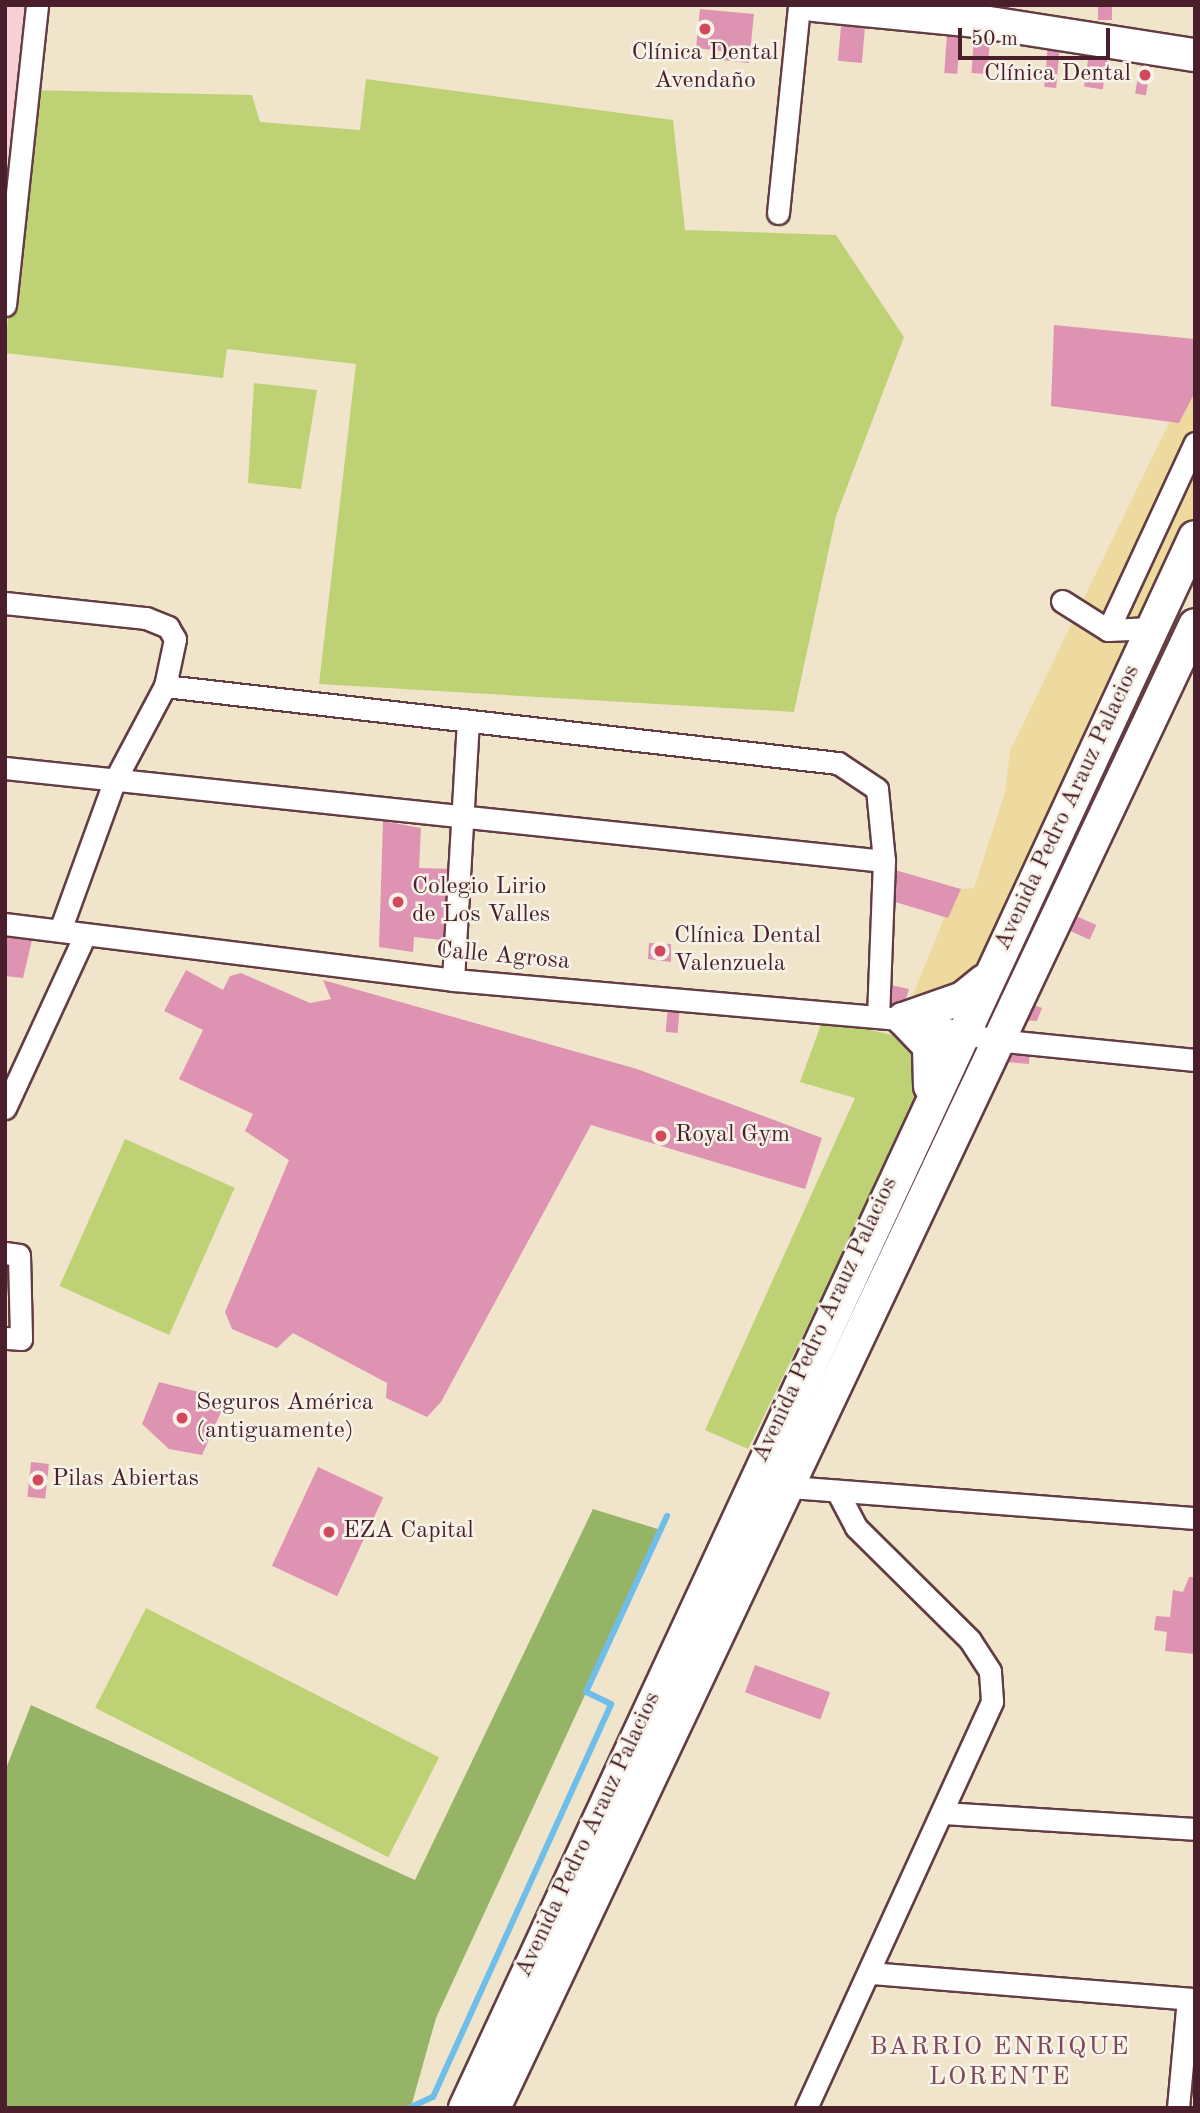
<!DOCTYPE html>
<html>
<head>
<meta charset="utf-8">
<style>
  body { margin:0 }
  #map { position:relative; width:1200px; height:2113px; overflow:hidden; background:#f0e5cb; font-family:"Old Standard TT",serif }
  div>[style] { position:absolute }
  .built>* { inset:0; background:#f7cfd5 }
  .green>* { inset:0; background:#bed275; transform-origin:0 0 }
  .forest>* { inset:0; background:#96b466 }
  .sand>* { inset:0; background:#eeda9e }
  .stream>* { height:6px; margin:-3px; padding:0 3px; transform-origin:3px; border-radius:3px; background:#6fbeea }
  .building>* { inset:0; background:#de93b3; transform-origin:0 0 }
  .roads { filter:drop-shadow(2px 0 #633d43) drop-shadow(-2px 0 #633d43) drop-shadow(0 2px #633d43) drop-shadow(0 -2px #633d43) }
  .street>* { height:21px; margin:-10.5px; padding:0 10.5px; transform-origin:10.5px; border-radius:10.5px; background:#fff }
  .secondary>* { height:32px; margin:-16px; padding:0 16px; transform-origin:16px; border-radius:16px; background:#fff }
  .dots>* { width:19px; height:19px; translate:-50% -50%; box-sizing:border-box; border:4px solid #f7f3e8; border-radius:50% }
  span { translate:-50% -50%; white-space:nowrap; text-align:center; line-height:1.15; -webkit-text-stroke:5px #f7f3e8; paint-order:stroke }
  .poi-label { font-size:24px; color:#4a1f2b }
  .right { translate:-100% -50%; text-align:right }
  .left { translate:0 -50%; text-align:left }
  .street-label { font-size:24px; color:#4a1f2b }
  .neighbourhood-label { font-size:26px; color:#7e485b; letter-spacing:2px }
  .frame { position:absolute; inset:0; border:7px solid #4a1f2b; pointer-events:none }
  .scale { position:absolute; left:958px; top:28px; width:152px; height:32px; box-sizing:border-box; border:4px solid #4a1f2b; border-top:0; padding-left:9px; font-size:21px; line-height:24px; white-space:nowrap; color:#4a1f2b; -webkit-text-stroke:5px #f7f3e8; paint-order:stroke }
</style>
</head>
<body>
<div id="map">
  <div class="built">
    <i style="clip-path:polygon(5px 5px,30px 5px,5px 258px)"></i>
  </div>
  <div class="green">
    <i style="clip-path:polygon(366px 79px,673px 120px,685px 230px,836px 235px,904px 337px,836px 516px,794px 712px,319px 684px,356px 364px,227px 349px,223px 378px,5px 353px,28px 90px,252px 95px,260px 122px,360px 130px)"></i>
    <i style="clip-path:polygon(254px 383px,317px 390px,301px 489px,248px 483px)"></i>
    <i style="clip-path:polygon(823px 1019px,901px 1037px,918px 1048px,922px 1089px,748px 1449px,705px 1430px,855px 1098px,800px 1082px)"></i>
    <i style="left:125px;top:1139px;width:120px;height:161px;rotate:24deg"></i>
    <i style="left:146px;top:1608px;width:329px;height:112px;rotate:27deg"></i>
  </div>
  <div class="forest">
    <i style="clip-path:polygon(593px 1509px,661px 1530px,436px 2018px,411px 2107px,5px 2108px,5px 1771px,31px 1705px,415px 1880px)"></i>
  </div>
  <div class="sand">
    <i style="clip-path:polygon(1195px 369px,1195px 547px,985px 980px,903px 1019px,956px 889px,974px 888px,1005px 792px,1010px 751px)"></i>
  </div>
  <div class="stream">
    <i style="left:409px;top:2108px;width:26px;rotate:-25deg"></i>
    <i style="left:433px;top:2097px;width:431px;rotate:-65.6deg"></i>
    <i style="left:611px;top:1704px;width:28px;rotate:-154deg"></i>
    <i style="left:586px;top:1692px;width:194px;rotate:-65.3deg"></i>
  </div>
  <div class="building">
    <i style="left:1098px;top:5px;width:14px;height:15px"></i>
    <i style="clip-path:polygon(700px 9px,754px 14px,749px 63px,722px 60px,723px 51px,696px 48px)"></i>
    <i style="left:841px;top:26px;width:24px;height:35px;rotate:5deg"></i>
    <i style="left:947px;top:34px;width:13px;height:39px;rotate:4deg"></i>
    <i style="left:974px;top:37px;width:16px;height:36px;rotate:4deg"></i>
    <i style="left:1048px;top:44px;width:12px;height:43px;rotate:5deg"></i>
    <i style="left:1090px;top:48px;width:19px;height:39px;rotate:9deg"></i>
    <i style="left:1142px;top:54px;width:11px;height:40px;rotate:10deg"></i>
    <i style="clip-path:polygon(1054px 325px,1195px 339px,1195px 392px,1179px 423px,1051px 406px)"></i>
    <i style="clip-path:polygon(383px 821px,421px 828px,419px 868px,455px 869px,451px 941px,414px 937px,413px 952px,379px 947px)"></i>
    <i style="clip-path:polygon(895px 870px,961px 889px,948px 918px,892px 901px)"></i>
    <i style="left:1067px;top:912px;width:32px;height:16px;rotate:24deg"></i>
    <i style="clip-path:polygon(5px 937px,32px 940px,23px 978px,5px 976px)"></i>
    <i style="clip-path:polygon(649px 943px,671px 944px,671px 962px,648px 959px)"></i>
    <i style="clip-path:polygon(186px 970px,223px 990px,230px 976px,241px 973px,310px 1003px,331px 999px,323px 980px,637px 1069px,822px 1138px,805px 1189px,591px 1125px,441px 1402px,427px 1417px,386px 1398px,387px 1383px,293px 1333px,277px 1348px,232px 1329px,225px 1312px,289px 1160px,245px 1131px,253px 1114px,179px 1079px,203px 1030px,164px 1011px)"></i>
    <i style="clip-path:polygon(891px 985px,909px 989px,903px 1008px,882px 1002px)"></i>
    <i style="clip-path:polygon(1020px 1000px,1042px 1008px,1037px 1021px,1019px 1020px)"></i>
    <i style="left:668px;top:1005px;width:12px;height:27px;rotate:5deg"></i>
    <i style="clip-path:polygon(1030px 1049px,1029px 1064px,1005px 1062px,996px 1053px)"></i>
    <i style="clip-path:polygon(159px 1382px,199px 1392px,221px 1412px,202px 1455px,169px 1449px,142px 1424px)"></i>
    <i style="left:31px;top:1462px;width:18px;height:35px;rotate:6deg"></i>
    <i style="left:318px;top:1467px;width:72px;height:109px;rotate:25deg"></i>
    <i style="clip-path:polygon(1189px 1577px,1195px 1577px,1195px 1654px,1165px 1651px,1167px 1632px,1154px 1630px,1156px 1616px,1170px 1617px,1173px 1590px,1183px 1592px)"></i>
    <i style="left:755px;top:1665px;width:80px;height:29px;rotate:20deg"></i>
  </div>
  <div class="roads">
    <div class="street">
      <i style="left:778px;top:213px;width:209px;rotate:-84.2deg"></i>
      <i style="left:5px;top:305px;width:302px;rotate:-83.9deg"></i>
      <i style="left:1062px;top:601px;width:54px;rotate:32.2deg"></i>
      <i style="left:1108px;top:630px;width:44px;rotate:-2.6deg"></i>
      <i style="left:5px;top:603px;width:142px;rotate:6.1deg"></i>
      <i style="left:146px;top:618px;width:24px;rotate:22deg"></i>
      <i style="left:168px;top:627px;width:14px;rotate:60deg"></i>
      <i style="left:175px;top:639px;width:48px;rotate:102deg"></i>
      <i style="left:165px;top:686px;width:109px;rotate:118deg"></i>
      <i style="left:114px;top:782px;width:158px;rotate:110deg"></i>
      <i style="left:1108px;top:630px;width:206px;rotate:-65.1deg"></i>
      <i style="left:165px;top:686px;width:677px;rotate:6.53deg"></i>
      <i style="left:838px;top:763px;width:47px;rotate:33.7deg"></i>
      <i style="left:877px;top:789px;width:72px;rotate:84.4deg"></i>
      <i style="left:5px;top:768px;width:884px;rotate:6.04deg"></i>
      <i style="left:884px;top:861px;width:155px;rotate:92.2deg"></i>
      <i style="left:5px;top:924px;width:451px;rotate:7.1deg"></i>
      <i style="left:453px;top:980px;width:452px;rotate:5deg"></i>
      <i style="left:903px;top:1019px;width:94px;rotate:12.9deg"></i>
      <i style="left:995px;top:1040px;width:201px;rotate:5.7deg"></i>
      <i style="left:453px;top:980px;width:258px;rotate:-86.7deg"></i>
      <i style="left:5px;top:1108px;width:191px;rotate:-65.2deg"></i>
      <i style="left:5px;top:1253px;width:14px;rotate:8deg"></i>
      <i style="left:19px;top:1255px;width:84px;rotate:88.6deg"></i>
      <i style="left:21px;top:1339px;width:16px;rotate:-176deg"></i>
      <i style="left:778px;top:1486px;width:418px;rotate:4.4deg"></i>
      <i style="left:942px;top:1813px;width:254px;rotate:3.6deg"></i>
      <i style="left:870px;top:1973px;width:326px;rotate:4.6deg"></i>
      <i style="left:806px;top:2108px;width:447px;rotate:-65.4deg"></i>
      <i style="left:992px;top:1701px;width:30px;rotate:-94deg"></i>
      <i style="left:990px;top:1671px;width:37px;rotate:-123deg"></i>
      <i style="left:970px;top:1640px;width:161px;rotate:-135.3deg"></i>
      <i style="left:856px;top:1527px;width:41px;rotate:-117.8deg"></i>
      <i style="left:1178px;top:2108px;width:109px;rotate:-84.8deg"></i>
    </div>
    <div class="secondary">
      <i style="left:814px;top:5px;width:164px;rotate:5.6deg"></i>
      <i style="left:977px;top:21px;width:221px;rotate:8.9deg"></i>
      <i style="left:903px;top:1019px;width:64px;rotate:-19.3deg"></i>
      <i style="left:963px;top:998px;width:27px;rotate:-39deg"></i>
      <i style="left:903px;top:1019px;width:37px;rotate:46deg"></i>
      <i style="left:929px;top:1046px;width:40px;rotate:88.6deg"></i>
      <i style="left:465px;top:2108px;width:1732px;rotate:-65.08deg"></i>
      <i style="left:494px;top:2108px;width:1640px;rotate:-64.7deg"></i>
    </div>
  </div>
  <div class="dots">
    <i style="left:705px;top:29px;background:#d1495b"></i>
    <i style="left:1145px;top:75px;background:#d1495b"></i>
    <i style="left:398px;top:902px;background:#d1495b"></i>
    <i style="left:660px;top:951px;background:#d1495b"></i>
    <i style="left:661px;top:1136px;background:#d1495b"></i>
    <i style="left:182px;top:1418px;background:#d1495b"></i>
    <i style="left:38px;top:1480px;background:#d1495b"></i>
    <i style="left:329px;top:1532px;background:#d1495b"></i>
  </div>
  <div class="poi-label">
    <span style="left:705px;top:68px">Clínica Dental<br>Avendaño</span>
    <span class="right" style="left:1131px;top:75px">Clínica Dental</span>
    <span class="left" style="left:412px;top:902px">Colegio Lirio<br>de Los Valles</span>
    <span class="left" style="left:674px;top:951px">Clínica Dental<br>Valenzuela</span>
    <span class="left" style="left:675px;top:1136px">Royal Gym</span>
    <span class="left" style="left:196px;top:1418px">Seguros América<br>(antiguamente)</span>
    <span class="left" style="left:52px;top:1480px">Pilas Abiertas</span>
    <span class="left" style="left:343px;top:1532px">EZA Capital</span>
  </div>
  <div class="street-label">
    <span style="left:1068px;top:808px;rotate:-65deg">Avenida Pedro Arauz Palacios</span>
    <span style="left:503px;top:957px;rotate:5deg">Calle Agrosa</span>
    <span style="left:826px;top:1320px;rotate:-65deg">Avenida Pedro Arauz Palacios</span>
    <span style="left:589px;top:1835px;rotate:-65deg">Avenida Pedro Arauz Palacios</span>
  </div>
  <div class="neighbourhood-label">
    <span style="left:1000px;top:2063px">BARRIO ENRIQUE<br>LORENTE</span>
  </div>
  <div class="frame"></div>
  <div class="scale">50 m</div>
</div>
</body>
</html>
